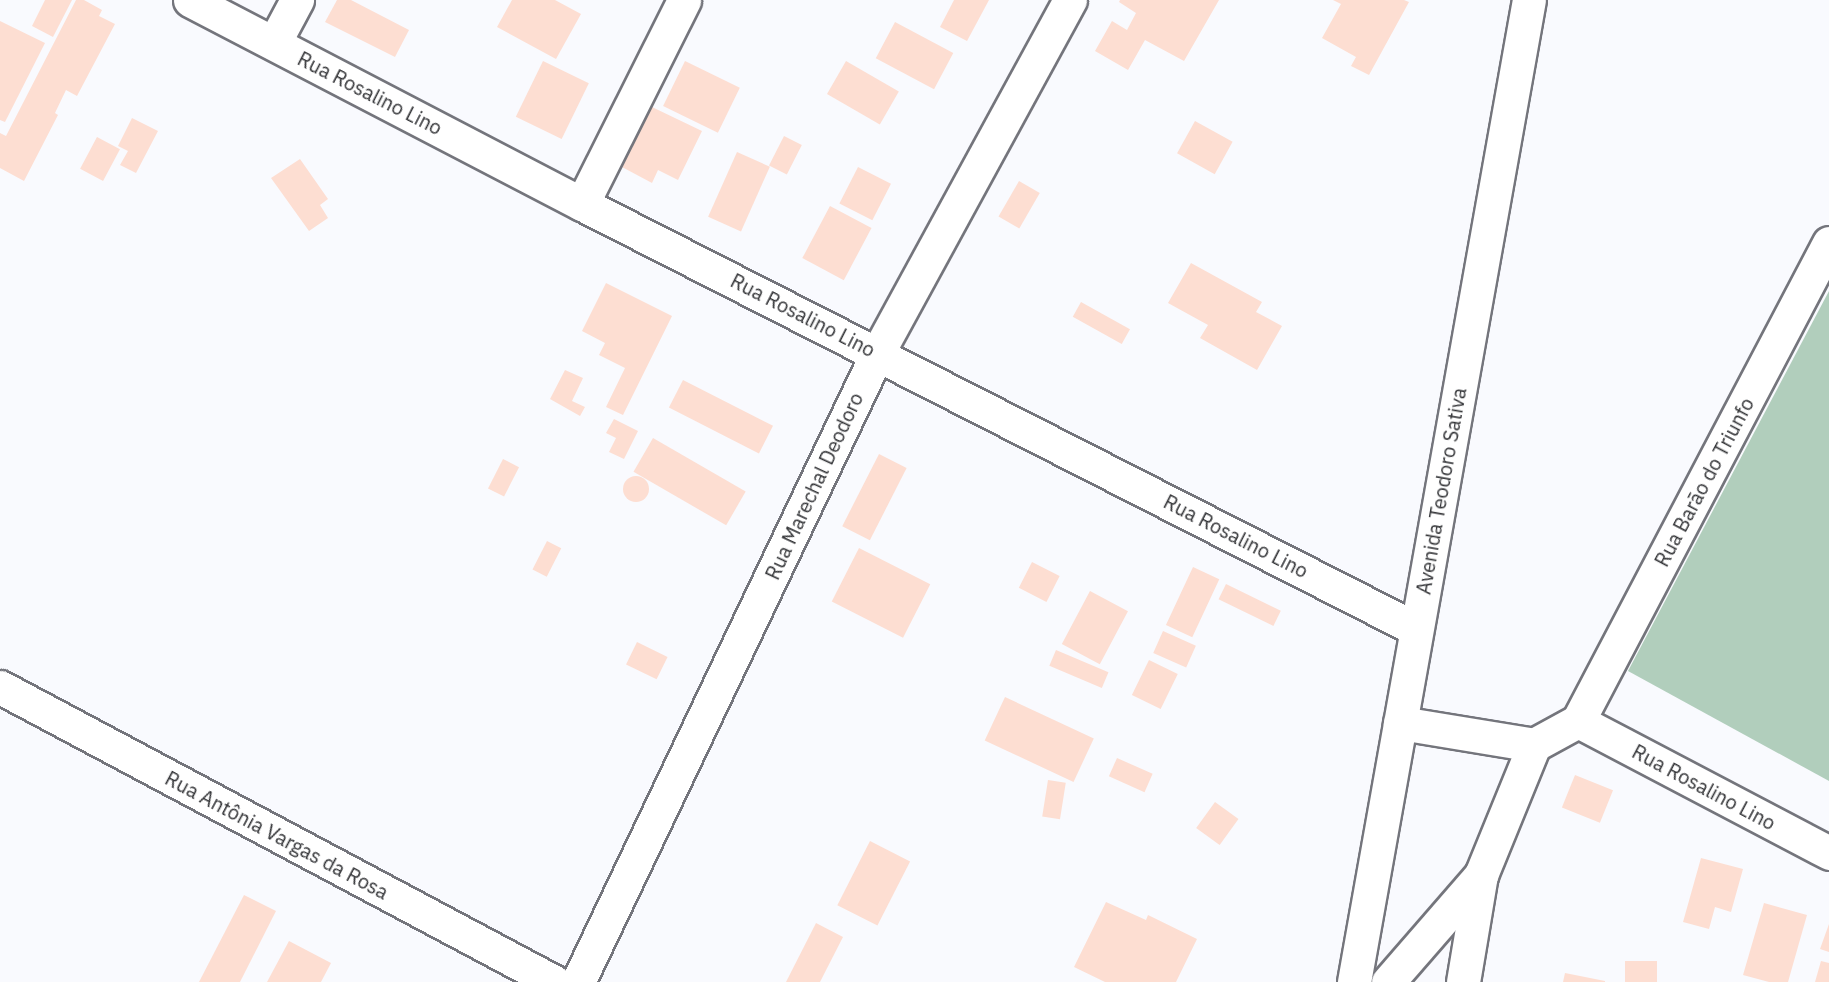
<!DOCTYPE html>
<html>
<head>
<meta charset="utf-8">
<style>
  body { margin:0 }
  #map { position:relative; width:1829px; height:982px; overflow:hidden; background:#f9fafe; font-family:"IBM Plex Sans",sans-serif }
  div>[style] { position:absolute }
  .green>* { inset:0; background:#b1cebc }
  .building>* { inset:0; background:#fdded2; transform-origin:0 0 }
  .round { border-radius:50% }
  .roads { filter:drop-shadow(2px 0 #74757c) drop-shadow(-2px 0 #74757c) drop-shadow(0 2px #74757c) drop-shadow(0 -2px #74757c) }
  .minor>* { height:33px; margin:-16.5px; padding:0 16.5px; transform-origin:16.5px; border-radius:16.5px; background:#fff }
  .primary>* { height:33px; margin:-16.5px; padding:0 16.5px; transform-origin:16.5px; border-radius:16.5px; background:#fff }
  span { translate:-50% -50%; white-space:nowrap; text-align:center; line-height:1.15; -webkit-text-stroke:4.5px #fff; paint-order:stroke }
  .street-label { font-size:20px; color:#333437 }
</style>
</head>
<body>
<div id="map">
  <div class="green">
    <i style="clip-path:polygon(1829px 291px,1829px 781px,1628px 671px)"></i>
  </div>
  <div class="building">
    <i style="clip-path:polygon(45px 0,72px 0,53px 37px,32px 26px)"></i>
    <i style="clip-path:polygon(76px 0,84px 0,102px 10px,99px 16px,115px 24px,77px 96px,66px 90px,55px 113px,58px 115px,24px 181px,0 168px,0 133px,6px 136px)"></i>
    <i style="clip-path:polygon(337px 0,351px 0,409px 30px,395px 57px,325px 22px)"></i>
    <i style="clip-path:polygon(512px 0,555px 0,581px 14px,556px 59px,497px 27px)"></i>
    <i style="clip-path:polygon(954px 0,989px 0,967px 41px,940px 27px)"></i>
    <i style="clip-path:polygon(1120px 0,1219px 0,1184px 61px,1145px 40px,1128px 70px,1095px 51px,1112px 21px,1127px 30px,1136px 13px,1119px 2px)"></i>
    <i style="clip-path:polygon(1333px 0,1404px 0,1409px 2px,1369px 75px,1351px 66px,1356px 57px,1322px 38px,1341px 4px)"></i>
    <i style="clip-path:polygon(0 21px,45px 43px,5px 122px,0 120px)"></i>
    <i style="left:895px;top:22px;width:66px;height:41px;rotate:28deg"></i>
    <i style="left:543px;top:61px;width:51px;height:62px;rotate:26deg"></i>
    <i style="left:685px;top:61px;width:61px;height:50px;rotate:26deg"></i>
    <i style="left:846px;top:61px;width:61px;height:38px;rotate:30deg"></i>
    <i style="clip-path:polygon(652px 107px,702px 131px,678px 180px,658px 170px,652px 183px,622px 167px)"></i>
    <i style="clip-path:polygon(132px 118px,158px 131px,136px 173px,120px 165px,128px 151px,118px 146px)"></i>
    <i style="left:1195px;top:121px;width:43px;height:37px;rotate:29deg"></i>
    <i style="left:784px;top:136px;width:20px;height:33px;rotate:27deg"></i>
    <i style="left:97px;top:137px;width:26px;height:36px;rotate:28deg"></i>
    <i style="left:737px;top:152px;width:36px;height:71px;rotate:24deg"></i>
    <i style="clip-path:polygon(300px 159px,328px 199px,320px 205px,328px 218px,309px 231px,271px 178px)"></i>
    <i style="left:858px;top:167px;width:37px;height:41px;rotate:27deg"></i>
    <i style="left:1019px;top:181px;width:24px;height:41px;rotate:30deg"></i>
    <i style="left:830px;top:206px;width:47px;height:59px;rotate:28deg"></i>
    <i style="clip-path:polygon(1191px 263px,1262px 302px,1256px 312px,1282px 326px,1257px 370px,1200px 338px,1208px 325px,1168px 303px)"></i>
    <i style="clip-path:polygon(606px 283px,672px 316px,623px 415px,606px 407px,625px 368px,599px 355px,605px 343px,582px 331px)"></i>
    <i style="left:1081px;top:302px;width:56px;height:17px;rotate:29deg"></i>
    <i style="clip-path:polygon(565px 370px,583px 378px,572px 401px,585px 407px,580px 416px,550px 399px)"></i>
    <i style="left:683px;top:380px;width:101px;height:31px;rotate:27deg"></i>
    <i style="clip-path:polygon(614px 419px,638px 431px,624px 459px,609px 452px,616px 438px,606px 433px)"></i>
    <i style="left:653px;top:438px;width:107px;height:39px;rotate:30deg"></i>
    <i style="left:879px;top:454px;width:31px;height:81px;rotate:27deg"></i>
    <i style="left:503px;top:459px;width:18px;height:33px;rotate:27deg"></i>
    <i class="round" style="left:623px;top:476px;width:26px;height:26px"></i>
    <i style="left:547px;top:541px;width:16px;height:32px;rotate:27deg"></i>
    <i style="left:859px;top:548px;width:80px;height:60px;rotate:27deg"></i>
    <i style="left:1032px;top:562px;width:31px;height:29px;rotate:27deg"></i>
    <i style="left:1193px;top:567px;width:29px;height:64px;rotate:25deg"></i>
    <i style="left:1226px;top:584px;width:61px;height:17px;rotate:26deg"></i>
    <i style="left:1090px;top:591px;width:43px;height:60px;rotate:28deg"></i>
    <i style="left:1163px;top:631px;width:36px;height:24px;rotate:24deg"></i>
    <i style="left:637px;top:642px;width:34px;height:25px;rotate:26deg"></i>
    <i style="left:1056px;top:650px;width:57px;height:17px;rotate:23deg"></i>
    <i style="left:1149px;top:660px;width:32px;height:39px;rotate:26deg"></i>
    <i style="left:1005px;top:697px;width:98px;height:48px;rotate:25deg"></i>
    <i style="left:1117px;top:758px;width:39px;height:20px;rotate:24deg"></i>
    <i style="left:1575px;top:775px;width:41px;height:35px;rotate:22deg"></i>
    <i style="left:1048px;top:780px;width:18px;height:37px;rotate:9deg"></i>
    <i style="left:1215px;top:802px;width:29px;height:32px;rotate:36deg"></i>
    <i style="left:870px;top:841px;width:45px;height:72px;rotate:27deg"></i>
    <i style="clip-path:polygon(1701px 858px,1743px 869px,1731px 912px,1715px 907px,1709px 929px,1683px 922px)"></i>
    <i style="clip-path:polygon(244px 895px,276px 911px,240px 982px,199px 982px)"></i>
    <i style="clip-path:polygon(1106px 902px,1146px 920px,1148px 915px,1197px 939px,1176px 982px,1105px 982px,1074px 967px)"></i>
    <i style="clip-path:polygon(1764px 903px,1807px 915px,1788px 982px,1769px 982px,1743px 975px)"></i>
    <i style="clip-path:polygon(816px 923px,843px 937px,820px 982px,786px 982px)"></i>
    <i style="clip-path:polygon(1829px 924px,1829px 952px,1820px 949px)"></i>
    <i style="clip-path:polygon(289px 941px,331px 963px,321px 982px,267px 982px)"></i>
    <i style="left:1625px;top:961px;width:32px;height:21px"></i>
    <i style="clip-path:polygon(1821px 961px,1829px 963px,1829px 982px,1815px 982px)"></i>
    <i style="clip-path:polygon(1565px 973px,1605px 981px,1605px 982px,1563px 982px)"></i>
  </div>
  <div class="roads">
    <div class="minor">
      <i style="left:190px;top:0;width:442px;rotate:27.5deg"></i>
      <i style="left:582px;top:204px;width:936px;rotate:27deg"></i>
      <i style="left:274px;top:43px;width:49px;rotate:-61.9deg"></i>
      <i style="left:582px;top:204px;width:228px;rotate:-63.4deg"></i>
      <i style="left:0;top:687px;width:628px;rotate:28.03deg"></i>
      <i style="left:1578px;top:721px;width:540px;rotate:-62.3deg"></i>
      <i style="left:1578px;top:721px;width:284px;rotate:27.7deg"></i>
      <i style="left:1400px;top:723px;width:136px;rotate:9.3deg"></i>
      <i style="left:578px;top:982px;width:698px;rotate:-64.54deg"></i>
      <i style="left:878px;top:352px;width:401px;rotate:-61.4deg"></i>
      <i style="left:1388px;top:982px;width:142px;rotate:-49deg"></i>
      <i style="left:1481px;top:875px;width:140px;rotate:-67.8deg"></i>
      <i style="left:1534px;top:745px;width:50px;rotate:-28.6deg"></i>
      <i style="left:1463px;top:982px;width:109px;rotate:-80.5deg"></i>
    </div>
    <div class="primary">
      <i style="left:1354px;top:982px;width:997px;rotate:-79.9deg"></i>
    </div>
  </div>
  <div class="street-label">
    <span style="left:370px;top:93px;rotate:27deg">Rua Rosalino Lino</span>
    <span style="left:803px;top:315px;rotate:27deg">Rua Rosalino Lino</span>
    <span style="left:1704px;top:482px;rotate:-62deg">Rua Barão do Triunfo</span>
    <span style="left:814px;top:486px;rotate:-65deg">Rua Marechal Deodoro</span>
    <span style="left:1441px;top:491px;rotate:-80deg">Avenida Teodoro Sativa</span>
    <span style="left:1236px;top:536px;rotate:27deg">Rua Rosalino Lino</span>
    <span style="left:1704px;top:787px;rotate:28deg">Rua Rosalino Lino</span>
    <span style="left:277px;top:835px;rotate:28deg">Rua Antônia Vargas da Rosa</span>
  </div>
</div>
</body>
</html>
